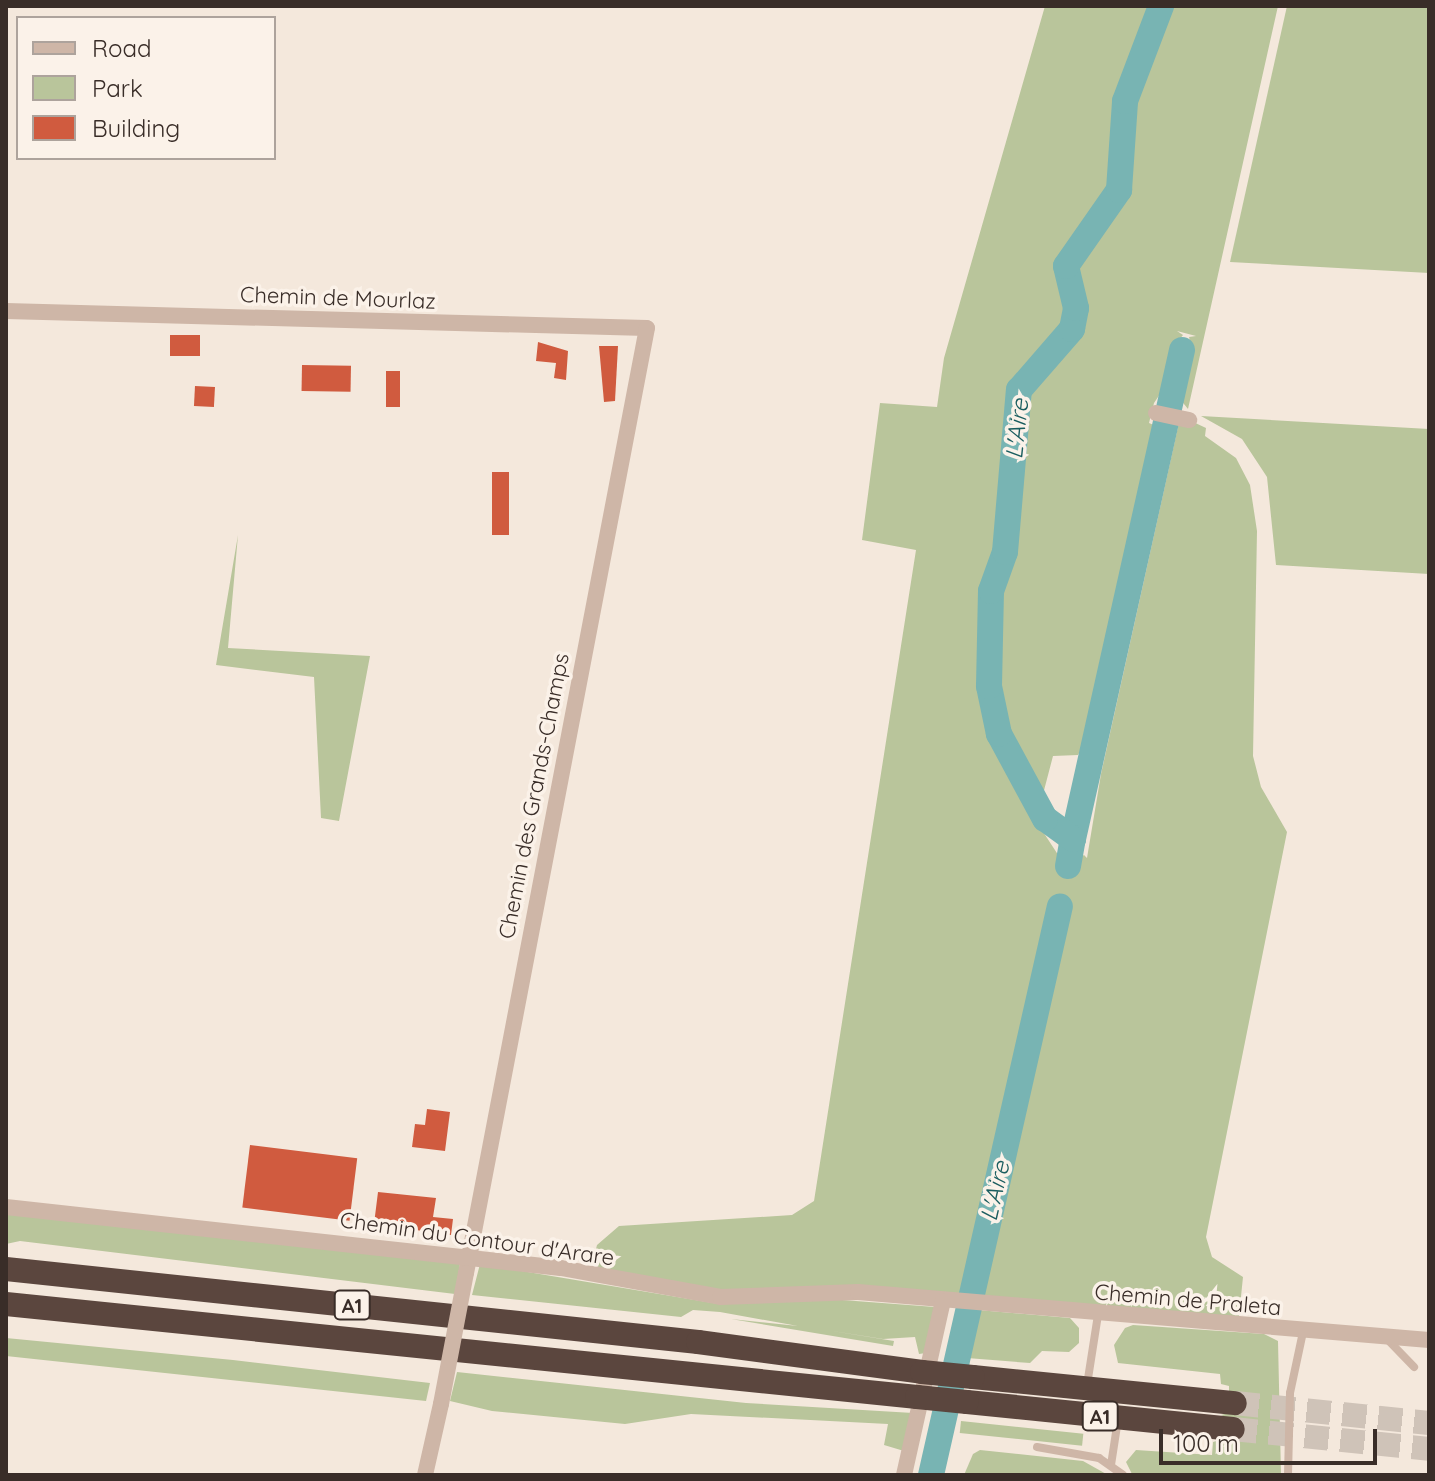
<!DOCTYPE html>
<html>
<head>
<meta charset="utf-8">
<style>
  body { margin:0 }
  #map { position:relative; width:1435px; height:1481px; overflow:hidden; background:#f4e8dc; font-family:Quicksand,sans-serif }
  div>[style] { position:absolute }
  .green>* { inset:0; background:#b9c59b; transform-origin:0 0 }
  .river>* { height:26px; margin:-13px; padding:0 13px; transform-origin:13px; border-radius:13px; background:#78b4b3 }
  .building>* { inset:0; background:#d05b3f; transform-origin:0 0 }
  .motorway-tunnel>* { height:24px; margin-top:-12px; transform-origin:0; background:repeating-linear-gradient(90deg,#cfc3b8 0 24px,transparent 0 36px) }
  .service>* { height:8px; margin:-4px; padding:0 4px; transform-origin:4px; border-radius:4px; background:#ceb6a7 }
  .minor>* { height:16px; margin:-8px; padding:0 8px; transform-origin:8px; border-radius:8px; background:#ceb6a7 }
  .motorway>* { height:24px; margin:-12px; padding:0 12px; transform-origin:12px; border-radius:12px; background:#5b463e }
  .minor-bridge>* { height:16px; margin:-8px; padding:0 8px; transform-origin:8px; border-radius:8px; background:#ceb6a7 }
  .motorway-bridge>* { height:24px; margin:-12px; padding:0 12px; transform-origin:12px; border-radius:12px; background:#5b463e }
  span { translate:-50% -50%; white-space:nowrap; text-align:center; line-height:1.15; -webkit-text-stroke:7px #fbf2e9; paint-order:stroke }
  .shield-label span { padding:2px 6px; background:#fbf2e9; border:2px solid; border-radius:6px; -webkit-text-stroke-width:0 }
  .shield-label { font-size:20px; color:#392d28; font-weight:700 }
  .street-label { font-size:22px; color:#392d28 }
  .water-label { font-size:24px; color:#1a5d5f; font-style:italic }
  .frame { position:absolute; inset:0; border:8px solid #392d28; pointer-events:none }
  .legend { position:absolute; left:16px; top:16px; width:260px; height:144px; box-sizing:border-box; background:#fbf2e9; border:2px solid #ada39c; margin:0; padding:10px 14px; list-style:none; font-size:24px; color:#392d28 }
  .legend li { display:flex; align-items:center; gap:16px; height:40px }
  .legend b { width:40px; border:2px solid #ada39c }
  .scale { position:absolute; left:1159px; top:1429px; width:218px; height:36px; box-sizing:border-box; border:4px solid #392d28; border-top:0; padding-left:10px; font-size:24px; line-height:28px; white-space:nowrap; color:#392d28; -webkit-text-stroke:6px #fbf2e9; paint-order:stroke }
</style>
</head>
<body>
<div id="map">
  <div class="green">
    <i style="clip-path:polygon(1045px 6px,1278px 6px,1188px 409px,1180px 399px,1192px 349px,1189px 337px,1196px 336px,1177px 331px,1183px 335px,1175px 345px,1165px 396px,1160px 394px,1154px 403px,1149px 423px,1156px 426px,1087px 738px,1078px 755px,1053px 756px,1036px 821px,1066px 867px,1084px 855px,1087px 858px,1101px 774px,1180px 418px,1189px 420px,1206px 428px,1205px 436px,1236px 458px,1250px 485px,1257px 531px,1253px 756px,1261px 787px,1287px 832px,1206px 1237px,1212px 1257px,1243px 1277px,1239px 1316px,1246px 1321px,1000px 1299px,756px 1298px,596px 1275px,600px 1259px,610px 1255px,595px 1253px,597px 1245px,619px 1226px,792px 1215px,814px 1201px,916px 550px,862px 540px,880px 403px,937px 407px,944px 358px)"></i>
    <i style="clip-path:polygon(1287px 6px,1429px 6px,1429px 273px,1230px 262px)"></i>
    <i style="clip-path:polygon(1201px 416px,1429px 429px,1429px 574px,1276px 565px,1267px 477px,1242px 439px)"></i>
    <i style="clip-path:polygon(238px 535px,228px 648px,370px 656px,339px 821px,321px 818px,314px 677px,216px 665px)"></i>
    <i style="clip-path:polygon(6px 1212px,460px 1264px,455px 1294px,20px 1241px,6px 1244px)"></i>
    <i style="clip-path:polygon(480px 1264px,719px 1304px,816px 1298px,935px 1307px,926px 1353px,919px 1354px,915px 1337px,883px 1339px,826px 1330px,894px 1341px,893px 1346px,731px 1319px,798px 1326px,720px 1312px,693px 1310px,681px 1317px,472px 1295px)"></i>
    <i style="clip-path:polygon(978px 1310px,1070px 1318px,1079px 1328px,1079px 1343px,1069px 1352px,1042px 1351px,1030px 1363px,967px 1358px)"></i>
    <i style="clip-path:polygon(1133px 1325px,1264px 1334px,1278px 1341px,1281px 1475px,1132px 1474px,1126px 1462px,1136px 1450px,1212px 1455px,1213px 1442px,1230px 1437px,1228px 1418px,1221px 1415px,1229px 1413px,1229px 1386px,1221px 1384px,1220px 1374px,1118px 1363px,1114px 1345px,1125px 1328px)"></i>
    <i style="clip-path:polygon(6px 1338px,233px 1360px,430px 1383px,426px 1401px,6px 1356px)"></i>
    <i style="clip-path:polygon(457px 1372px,746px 1403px,913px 1413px,904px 1451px,884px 1445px,888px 1424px,691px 1414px,625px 1424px,492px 1411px,450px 1401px)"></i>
    <i style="left:961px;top:1421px;width:123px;height:12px;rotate:6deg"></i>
    <i style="clip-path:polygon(980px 1450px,1083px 1461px,1108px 1475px,964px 1475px,973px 1454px)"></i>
  </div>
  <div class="river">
    <i style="left:1073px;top:839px;width:501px;rotate:-77.43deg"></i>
    <i style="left:1068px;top:866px;width:27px;rotate:-80deg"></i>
    <i style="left:1073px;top:839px;width:34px;rotate:-144deg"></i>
    <i style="left:1045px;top:819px;width:97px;rotate:-118.4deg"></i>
    <i style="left:999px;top:734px;width:49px;rotate:-101.8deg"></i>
    <i style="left:989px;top:686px;width:95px;rotate:-88.8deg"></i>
    <i style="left:991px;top:591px;width:41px;rotate:-70.3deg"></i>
    <i style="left:1005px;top:552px;width:163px;rotate:-85.1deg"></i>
    <i style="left:1019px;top:390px;width:81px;rotate:-49deg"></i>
    <i style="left:1072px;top:329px;width:21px;rotate:-79deg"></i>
    <i style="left:1076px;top:308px;width:43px;rotate:-103.4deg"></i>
    <i style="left:1066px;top:266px;width:93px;rotate:-55.1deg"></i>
    <i style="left:1119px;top:190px;width:89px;rotate:-86.1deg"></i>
    <i style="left:1125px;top:101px;width:102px;rotate:-69.2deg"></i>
    <i style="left:931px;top:1475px;width:583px;rotate:-77.23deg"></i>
  </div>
  <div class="building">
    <i style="left:200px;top:335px;width:21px;height:30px;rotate:90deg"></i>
    <i style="clip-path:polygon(538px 342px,568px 351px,566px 380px,554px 378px,556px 363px,536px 361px)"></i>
    <i style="clip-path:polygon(599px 346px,618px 346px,615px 401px,604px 402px)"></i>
    <i style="left:302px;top:365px;width:49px;height:26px;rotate:1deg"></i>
    <i style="left:400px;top:371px;width:36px;height:14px;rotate:90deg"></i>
    <i style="left:195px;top:386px;width:20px;height:20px;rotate:3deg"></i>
    <i style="left:492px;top:472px;width:17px;height:63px"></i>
    <i style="clip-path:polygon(427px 1109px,450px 1112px,445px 1151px,412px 1147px,415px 1124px,425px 1125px)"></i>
    <i style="left:250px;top:1145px;width:108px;height:63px;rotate:7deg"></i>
    <i style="clip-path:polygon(378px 1192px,436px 1198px,433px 1217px,453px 1219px,451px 1235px,374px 1224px)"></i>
  </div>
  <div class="motorway-tunnel">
    <i style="left:1235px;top:1403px;width:195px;rotate:5.9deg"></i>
    <i style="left:1233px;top:1429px;width:197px;rotate:5.8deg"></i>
  </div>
  <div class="service">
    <i style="left:1387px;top:1339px;width:39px;rotate:46deg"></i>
    <i style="left:1087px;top:1385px;width:71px;rotate:-81.1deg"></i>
    <i style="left:1037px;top:1447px;width:63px;rotate:10.1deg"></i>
    <i style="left:1099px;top:1458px;width:29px;rotate:35deg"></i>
    <i style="left:1111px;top:1465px;width:47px;rotate:-81.3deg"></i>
    <i style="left:1288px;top:1475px;width:82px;rotate:-88.6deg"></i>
    <i style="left:1290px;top:1393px;width:62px;rotate:-78deg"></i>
  </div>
  <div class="minor">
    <i style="left:6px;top:311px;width:641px;rotate:1.52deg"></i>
    <i style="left:647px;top:328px;width:962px;rotate:100.84deg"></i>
    <i style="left:1156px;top:413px;width:34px;rotate:12deg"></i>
    <i style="left:6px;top:1207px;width:558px;rotate:6.27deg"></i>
    <i style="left:561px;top:1268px;width:162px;rotate:10.3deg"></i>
    <i style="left:720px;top:1297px;width:138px;rotate:-2.1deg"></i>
    <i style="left:858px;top:1292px;width:573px;rotate:4.81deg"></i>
    <i style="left:425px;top:1475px;width:73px;rotate:-77.3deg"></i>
    <i style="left:904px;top:1475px;width:178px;rotate:-77.4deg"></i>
  </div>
  <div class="motorway">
    <i style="left:6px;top:1269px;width:696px;rotate:6.02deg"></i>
    <i style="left:698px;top:1342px;width:226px;rotate:7.6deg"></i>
    <i style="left:6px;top:1304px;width:916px;rotate:5.83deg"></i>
    <i style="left:973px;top:1377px;width:263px;rotate:5.7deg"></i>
    <i style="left:967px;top:1402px;width:267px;rotate:5.8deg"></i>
  </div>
  <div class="minor-bridge">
    <i style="left:441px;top:1404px;width:133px;rotate:-79.2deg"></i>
  </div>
  <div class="motorway-bridge">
    <i style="left:922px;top:1372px;width:51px;rotate:5.6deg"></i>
    <i style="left:917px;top:1397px;width:50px;rotate:5.7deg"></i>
  </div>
  <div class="shield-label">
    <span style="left:352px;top:1305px">A1</span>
    <span style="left:1100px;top:1416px">A1</span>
  </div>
  <div class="street-label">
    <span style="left:338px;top:298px;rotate:2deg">Chemin de Mourlaz</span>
    <span style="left:534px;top:796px;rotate:-79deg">Chemin des Grands-Champs</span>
    <span style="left:477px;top:1239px;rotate:8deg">Chemin du Contour d'Arare</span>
    <span style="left:1188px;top:1300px;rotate:5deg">Chemin de Praleta</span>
  </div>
  <div class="water-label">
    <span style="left:1017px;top:429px;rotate:-84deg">L'Aire</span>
    <span style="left:995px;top:1191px;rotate:-77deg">L'Aire</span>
  </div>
  <div class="frame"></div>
  <ul class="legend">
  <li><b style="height:10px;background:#ceb6a7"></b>Road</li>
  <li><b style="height:22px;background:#b9c59b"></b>Park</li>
  <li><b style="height:22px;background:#d05b3f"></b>Building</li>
  </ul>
  <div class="scale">100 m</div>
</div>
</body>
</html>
